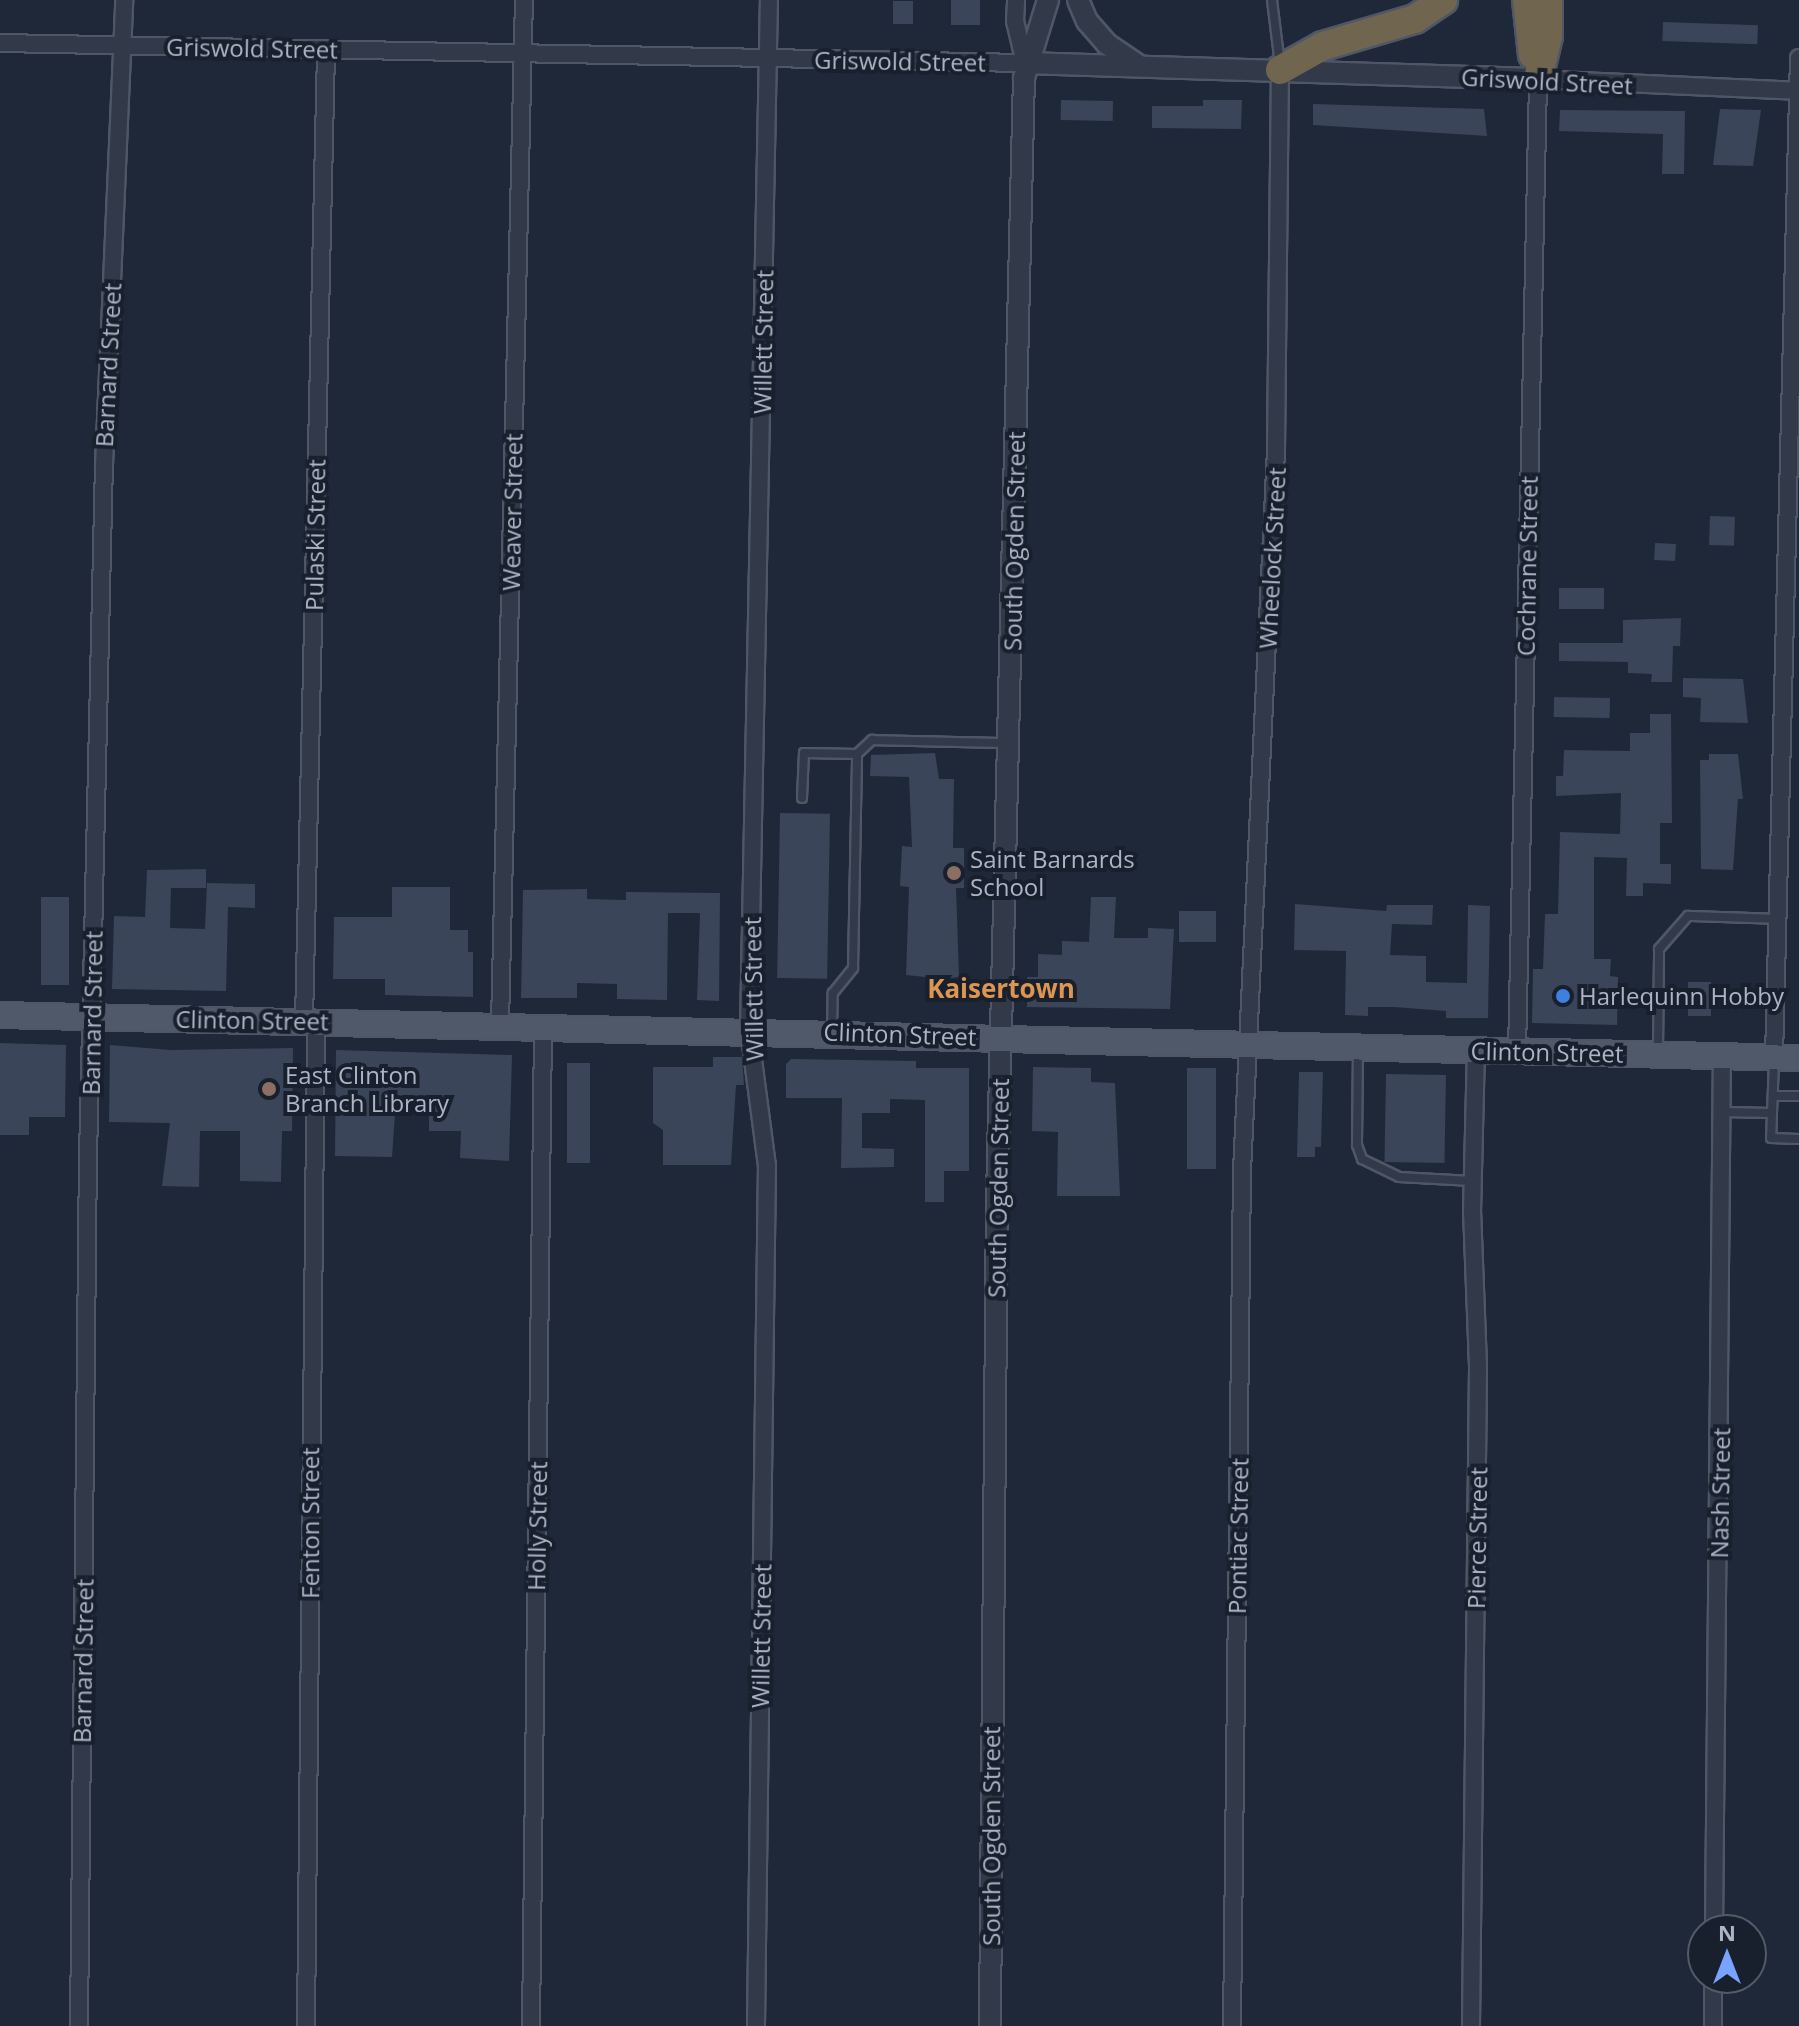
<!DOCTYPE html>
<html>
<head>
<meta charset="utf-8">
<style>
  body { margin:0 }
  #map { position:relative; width:1799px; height:2026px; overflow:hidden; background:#1e2839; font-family:"Open Sans",sans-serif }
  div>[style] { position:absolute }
  .building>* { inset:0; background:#3a4559; transform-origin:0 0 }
  .roads { filter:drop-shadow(2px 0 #4f5767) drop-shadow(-2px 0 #4f5767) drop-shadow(0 2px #4f5767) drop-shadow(0 -2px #4f5767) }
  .service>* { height:8px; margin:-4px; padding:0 4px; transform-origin:4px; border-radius:4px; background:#323a49 }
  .minor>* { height:16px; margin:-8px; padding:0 8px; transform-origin:8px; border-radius:8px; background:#323a49 }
  .tertiary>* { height:20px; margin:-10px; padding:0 10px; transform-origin:10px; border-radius:10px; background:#323a49 }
  .primary>* { height:24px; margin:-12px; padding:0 12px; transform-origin:12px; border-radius:12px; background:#4f5969 }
  .motorway>* { height:28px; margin:-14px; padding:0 14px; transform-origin:14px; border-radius:14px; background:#70654e }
  .dots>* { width:22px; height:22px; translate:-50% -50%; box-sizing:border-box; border:4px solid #181f2d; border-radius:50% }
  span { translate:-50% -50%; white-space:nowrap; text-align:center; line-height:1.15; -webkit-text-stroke:8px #181f2d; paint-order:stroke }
  .street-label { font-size:24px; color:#acb4c6 }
  .poi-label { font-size:24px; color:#acb4c6 }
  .left { translate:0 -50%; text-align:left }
  .neighbourhood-label { font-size:26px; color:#dc9651; font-weight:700 }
  .north { position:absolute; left:1687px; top:1914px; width:80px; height:80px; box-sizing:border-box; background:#181f2d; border:2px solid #535b6a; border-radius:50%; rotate:0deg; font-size:22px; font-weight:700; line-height:32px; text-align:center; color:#acb4c6 }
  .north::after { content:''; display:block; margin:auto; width:28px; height:36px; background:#78a3ff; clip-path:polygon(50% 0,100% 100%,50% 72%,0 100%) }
</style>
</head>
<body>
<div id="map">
  <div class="building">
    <i style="left:951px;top:0;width:29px;height:25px"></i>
    <i style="left:893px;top:1px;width:20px;height:23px"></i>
    <i style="left:1663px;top:22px;width:95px;height:19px;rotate:2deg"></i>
    <i style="left:1061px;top:100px;width:52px;height:20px;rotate:1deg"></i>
    <i style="clip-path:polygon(1203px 100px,1242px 100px,1241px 129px,1152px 128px,1152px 106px,1203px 106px)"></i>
    <i style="clip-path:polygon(1313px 104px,1484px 109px,1487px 136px,1313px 125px)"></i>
    <i style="clip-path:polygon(1720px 109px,1761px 110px,1753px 166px,1713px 165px)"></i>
    <i style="clip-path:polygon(1560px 110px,1685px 111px,1684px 174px,1662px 174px,1663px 134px,1559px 131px)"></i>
    <i style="left:1710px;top:516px;width:25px;height:29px;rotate:2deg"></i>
    <i style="left:1655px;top:543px;width:21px;height:17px;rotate:3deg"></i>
    <i style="left:1559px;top:588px;width:45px;height:21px"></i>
    <i style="clip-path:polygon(1681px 618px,1680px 646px,1673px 646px,1672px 682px,1651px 682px,1652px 674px,1628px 673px,1628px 662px,1559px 661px,1559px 643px,1623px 643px,1623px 620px)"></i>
    <i style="clip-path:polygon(1683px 678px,1743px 679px,1748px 723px,1700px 722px,1701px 698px,1683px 697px)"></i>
    <i style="left:1554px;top:697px;width:56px;height:20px;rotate:1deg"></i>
    <i style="clip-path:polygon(1650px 714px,1671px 714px,1672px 823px,1660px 823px,1660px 864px,1671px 864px,1671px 884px,1643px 883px,1643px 896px,1626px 896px,1627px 858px,1594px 857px,1594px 959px,1611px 959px,1610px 976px,1618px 977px,1617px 1025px,1532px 1023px,1533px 969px,1543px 969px,1545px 914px,1558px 914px,1560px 832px,1620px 834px,1621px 793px,1556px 796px,1556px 776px,1563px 776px,1564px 750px,1630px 751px,1630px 733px,1650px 733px)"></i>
    <i style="clip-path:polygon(935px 753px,939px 779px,954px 779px,953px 848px,964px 848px,964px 888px,956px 888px,959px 977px,944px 979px,906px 975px,909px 887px,900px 886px,902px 846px,912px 847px,909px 777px,870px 776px,871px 755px)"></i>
    <i style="clip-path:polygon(1709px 754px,1738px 754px,1743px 799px,1738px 799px,1733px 870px,1701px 869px,1700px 760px,1709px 760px)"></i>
    <i style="left:780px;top:813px;width:50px;height:165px;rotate:1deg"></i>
    <i style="clip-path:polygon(206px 869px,206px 888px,171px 888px,170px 928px,205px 929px,207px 883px,255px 884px,255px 908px,228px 907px,226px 991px,112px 989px,114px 916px,145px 917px,147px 870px)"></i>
    <i style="clip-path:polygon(392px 887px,450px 887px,450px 930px,468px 930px,468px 952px,473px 952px,473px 997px,385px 995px,385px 979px,333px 979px,334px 917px,392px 917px)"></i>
    <i style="clip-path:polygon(587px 889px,587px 899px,626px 900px,626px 892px,720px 893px,719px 1001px,697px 1000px,700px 913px,668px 913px,667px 1000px,617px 999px,617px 984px,577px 983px,577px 998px,521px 998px,523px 890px)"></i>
    <i style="left:41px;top:897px;width:28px;height:88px"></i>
    <i style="clip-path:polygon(1091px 897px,1116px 897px,1114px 938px,1148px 938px,1148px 928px,1174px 929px,1170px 1009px,1027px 1007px,1027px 977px,1038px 977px,1038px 954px,1062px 955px,1062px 941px,1089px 942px)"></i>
    <i style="clip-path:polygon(1295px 904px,1386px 911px,1387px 905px,1433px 905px,1432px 925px,1392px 924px,1390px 955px,1426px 956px,1426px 982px,1467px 983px,1468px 905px,1490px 906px,1488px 1018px,1446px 1018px,1446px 1011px,1394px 1007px,1368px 1007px,1368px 1016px,1345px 1015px,1346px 951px,1294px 950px)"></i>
    <i style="left:1179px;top:911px;width:37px;height:31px"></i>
    <i style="left:1688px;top:982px;width:23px;height:34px"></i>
    <i style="clip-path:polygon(0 1043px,66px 1045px,65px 1117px,29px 1117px,29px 1135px,0 1135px)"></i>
    <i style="clip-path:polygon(110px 1045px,171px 1050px,293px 1048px,292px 1131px,282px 1131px,281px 1182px,240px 1181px,240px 1131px,200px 1131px,199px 1187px,162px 1186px,170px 1123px,109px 1122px)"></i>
    <i style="clip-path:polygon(336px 1050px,512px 1055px,509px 1161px,460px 1158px,461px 1131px,429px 1131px,429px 1100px,396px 1100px,392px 1157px,335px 1156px)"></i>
    <i style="clip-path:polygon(713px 1057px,742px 1057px,744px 1085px,736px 1085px,731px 1165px,663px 1165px,663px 1130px,653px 1123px,653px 1067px,713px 1067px)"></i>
    <i style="clip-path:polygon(791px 1059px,916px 1061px,916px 1068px,969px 1068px,969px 1171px,944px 1171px,944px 1202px,925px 1202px,925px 1100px,890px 1099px,890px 1113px,862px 1113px,862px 1148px,894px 1149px,894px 1167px,841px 1168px,842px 1098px,786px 1098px,786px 1064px)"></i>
    <i style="left:567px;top:1063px;width:23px;height:100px"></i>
    <i style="clip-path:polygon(1033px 1067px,1091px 1068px,1091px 1082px,1115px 1083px,1120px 1196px,1057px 1196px,1058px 1132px,1032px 1131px)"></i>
    <i style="left:1187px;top:1068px;width:29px;height:101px"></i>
    <i style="clip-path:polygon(1299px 1072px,1323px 1072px,1321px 1147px,1315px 1147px,1315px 1157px,1297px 1157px)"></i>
    <i style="left:1386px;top:1074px;width:60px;height:88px;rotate:1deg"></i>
  </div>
  <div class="roads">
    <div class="service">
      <i style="left:1272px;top:0;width:65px;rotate:83deg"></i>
      <i style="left:802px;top:798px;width:45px;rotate:-87.5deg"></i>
      <i style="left:804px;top:753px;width:53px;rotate:1.1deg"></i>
      <i style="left:832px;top:1032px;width:39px;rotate:-89deg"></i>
      <i style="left:833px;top:993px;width:32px;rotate:-51deg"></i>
      <i style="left:853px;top:968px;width:214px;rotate:-88.9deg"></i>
      <i style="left:857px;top:754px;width:21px;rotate:-43deg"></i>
      <i style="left:872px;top:740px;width:136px;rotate:1.3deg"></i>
      <i style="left:1358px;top:1049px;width:96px;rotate:90.6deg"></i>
      <i style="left:1357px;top:1145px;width:15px;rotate:70deg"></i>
      <i style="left:1362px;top:1159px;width:41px;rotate:25.9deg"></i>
      <i style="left:1399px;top:1177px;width:73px;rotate:3.1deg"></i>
      <i style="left:1658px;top:1050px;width:101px;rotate:-89.4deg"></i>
      <i style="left:1659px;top:949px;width:44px;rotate:-48.7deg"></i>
      <i style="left:1688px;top:916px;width:89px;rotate:1.9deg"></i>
      <i style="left:1773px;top:1096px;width:26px"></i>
      <i style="left:1722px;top:1112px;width:50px;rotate:1.1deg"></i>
      <i style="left:1772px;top:1113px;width:52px;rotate:-87.8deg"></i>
      <i style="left:1772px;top:1113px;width:25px;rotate:92deg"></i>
      <i style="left:1771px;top:1138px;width:28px;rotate:2deg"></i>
    </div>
    <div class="minor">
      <i style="left:0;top:43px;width:1025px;rotate:1.12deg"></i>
      <i style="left:1025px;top:63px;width:43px;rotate:-103.4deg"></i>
      <i style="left:1015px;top:21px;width:21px;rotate:-87deg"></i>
      <i style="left:304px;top:1021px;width:971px;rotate:-88.7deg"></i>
      <i style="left:500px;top:1024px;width:1024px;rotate:-88.66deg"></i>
      <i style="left:1517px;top:1052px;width:973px;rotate:-88.76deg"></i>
      <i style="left:1538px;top:79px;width:261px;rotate:2.6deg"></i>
      <i style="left:1774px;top:1057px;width:999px;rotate:-88.57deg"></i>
      <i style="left:1714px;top:1930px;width:874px;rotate:-89.48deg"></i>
      <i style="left:79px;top:2026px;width:869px;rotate:-89.41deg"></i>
      <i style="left:88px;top:1157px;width:692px;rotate:-88.68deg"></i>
      <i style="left:104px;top:465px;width:465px;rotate:-87.5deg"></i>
      <i style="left:306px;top:2026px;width:1005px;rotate:-89.43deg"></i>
      <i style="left:531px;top:2026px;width:1001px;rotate:-89.31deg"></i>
      <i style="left:756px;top:2026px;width:860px;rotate:-89.27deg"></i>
      <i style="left:767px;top:1166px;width:138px;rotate:-97.5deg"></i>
      <i style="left:749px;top:1029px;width:1029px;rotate:-88.89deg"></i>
      <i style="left:1232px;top:2026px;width:855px;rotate:-89.33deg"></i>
      <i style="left:1242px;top:1171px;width:723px;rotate:-87.3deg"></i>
      <i style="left:1276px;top:449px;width:379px;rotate:-89.4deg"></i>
      <i style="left:1471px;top:2026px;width:660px;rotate:-89.39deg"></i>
      <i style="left:1478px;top:1366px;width:154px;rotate:-92.2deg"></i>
      <i style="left:1472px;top:1212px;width:161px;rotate:-88.6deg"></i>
      <i style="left:1713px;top:2026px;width:48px;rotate:-90deg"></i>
    </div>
    <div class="tertiary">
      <i style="left:1078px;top:0;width:23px;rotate:67deg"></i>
      <i style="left:1087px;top:21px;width:30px;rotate:49deg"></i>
      <i style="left:1107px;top:44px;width:37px;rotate:34deg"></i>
      <i style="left:1025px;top:63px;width:513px;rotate:1.79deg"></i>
      <i style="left:990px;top:2026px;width:829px;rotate:-89.52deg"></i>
      <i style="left:997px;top:1197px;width:1119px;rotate:-88.62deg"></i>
      <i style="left:1024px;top:78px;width:82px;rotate:-72.9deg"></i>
    </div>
    <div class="primary">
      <i style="left:0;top:1015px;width:1800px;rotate:1.37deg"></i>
    </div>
    <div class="motorway">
      <i style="left:1527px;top:0;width:55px;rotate:83.8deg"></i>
      <i style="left:1280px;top:70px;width:49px;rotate:-29.2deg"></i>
      <i style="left:1323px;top:46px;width:96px;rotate:-16.4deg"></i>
      <i style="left:1415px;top:19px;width:34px;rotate:-34deg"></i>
      <i style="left:1538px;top:79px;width:44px;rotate:-76.9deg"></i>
      <i style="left:1548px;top:36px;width:36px;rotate:-90deg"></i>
    </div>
  </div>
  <div class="dots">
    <i style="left:954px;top:873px;background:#8d6e63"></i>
    <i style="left:1563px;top:996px;background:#3f7fe0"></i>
    <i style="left:269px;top:1089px;background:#8d6e63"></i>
  </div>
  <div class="street-label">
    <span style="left:252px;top:48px;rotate:1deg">Griswold Street</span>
    <span style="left:900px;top:61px;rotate:1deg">Griswold Street</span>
    <span style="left:1547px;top:81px;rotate:3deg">Griswold Street</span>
    <span style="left:763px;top:342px;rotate:-89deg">Willett Street</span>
    <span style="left:108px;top:365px;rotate:-87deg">Barnard Street</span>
    <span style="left:512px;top:512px;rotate:-89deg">Weaver Street</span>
    <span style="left:315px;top:535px;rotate:-89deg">Pulaski Street</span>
    <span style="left:1014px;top:541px;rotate:-89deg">South Ogden Street</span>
    <span style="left:1272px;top:558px;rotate:-87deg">Wheelock Street</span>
    <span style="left:1527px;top:566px;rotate:-89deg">Cochrane Street</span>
    <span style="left:753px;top:989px;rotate:-91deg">Willett Street</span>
    <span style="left:92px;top:1013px;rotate:-89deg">Barnard Street</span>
    <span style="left:252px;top:1020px;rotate:1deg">Clinton Street</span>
    <span style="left:900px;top:1034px;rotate:2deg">Clinton Street</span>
    <span style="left:1547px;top:1052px;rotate:1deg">Clinton Street</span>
    <span style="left:998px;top:1188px;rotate:-89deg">South Ogden Street</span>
    <span style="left:1720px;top:1493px;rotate:-89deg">Nash Street</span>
    <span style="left:310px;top:1523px;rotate:-90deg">Fenton Street</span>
    <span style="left:537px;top:1526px;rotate:-89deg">Holly Street</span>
    <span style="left:1238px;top:1536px;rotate:-89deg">Pontiac Street</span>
    <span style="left:1477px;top:1538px;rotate:-89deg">Pierce Street</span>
    <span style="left:761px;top:1636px;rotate:-89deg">Willett Street</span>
    <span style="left:83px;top:1661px;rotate:-89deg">Barnard Street</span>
    <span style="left:991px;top:1836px;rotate:-90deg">South Ogden Street</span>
  </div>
  <div class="poi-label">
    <span class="left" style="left:970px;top:873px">Saint Barnards<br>School</span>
    <span class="left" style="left:1579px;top:996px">Harlequinn Hobby</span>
    <span class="left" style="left:285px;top:1089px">East Clinton<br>Branch Library</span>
  </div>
  <div class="neighbourhood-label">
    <span style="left:1001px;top:989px">Kaisertown</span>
  </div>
  <div class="north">N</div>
</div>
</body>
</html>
